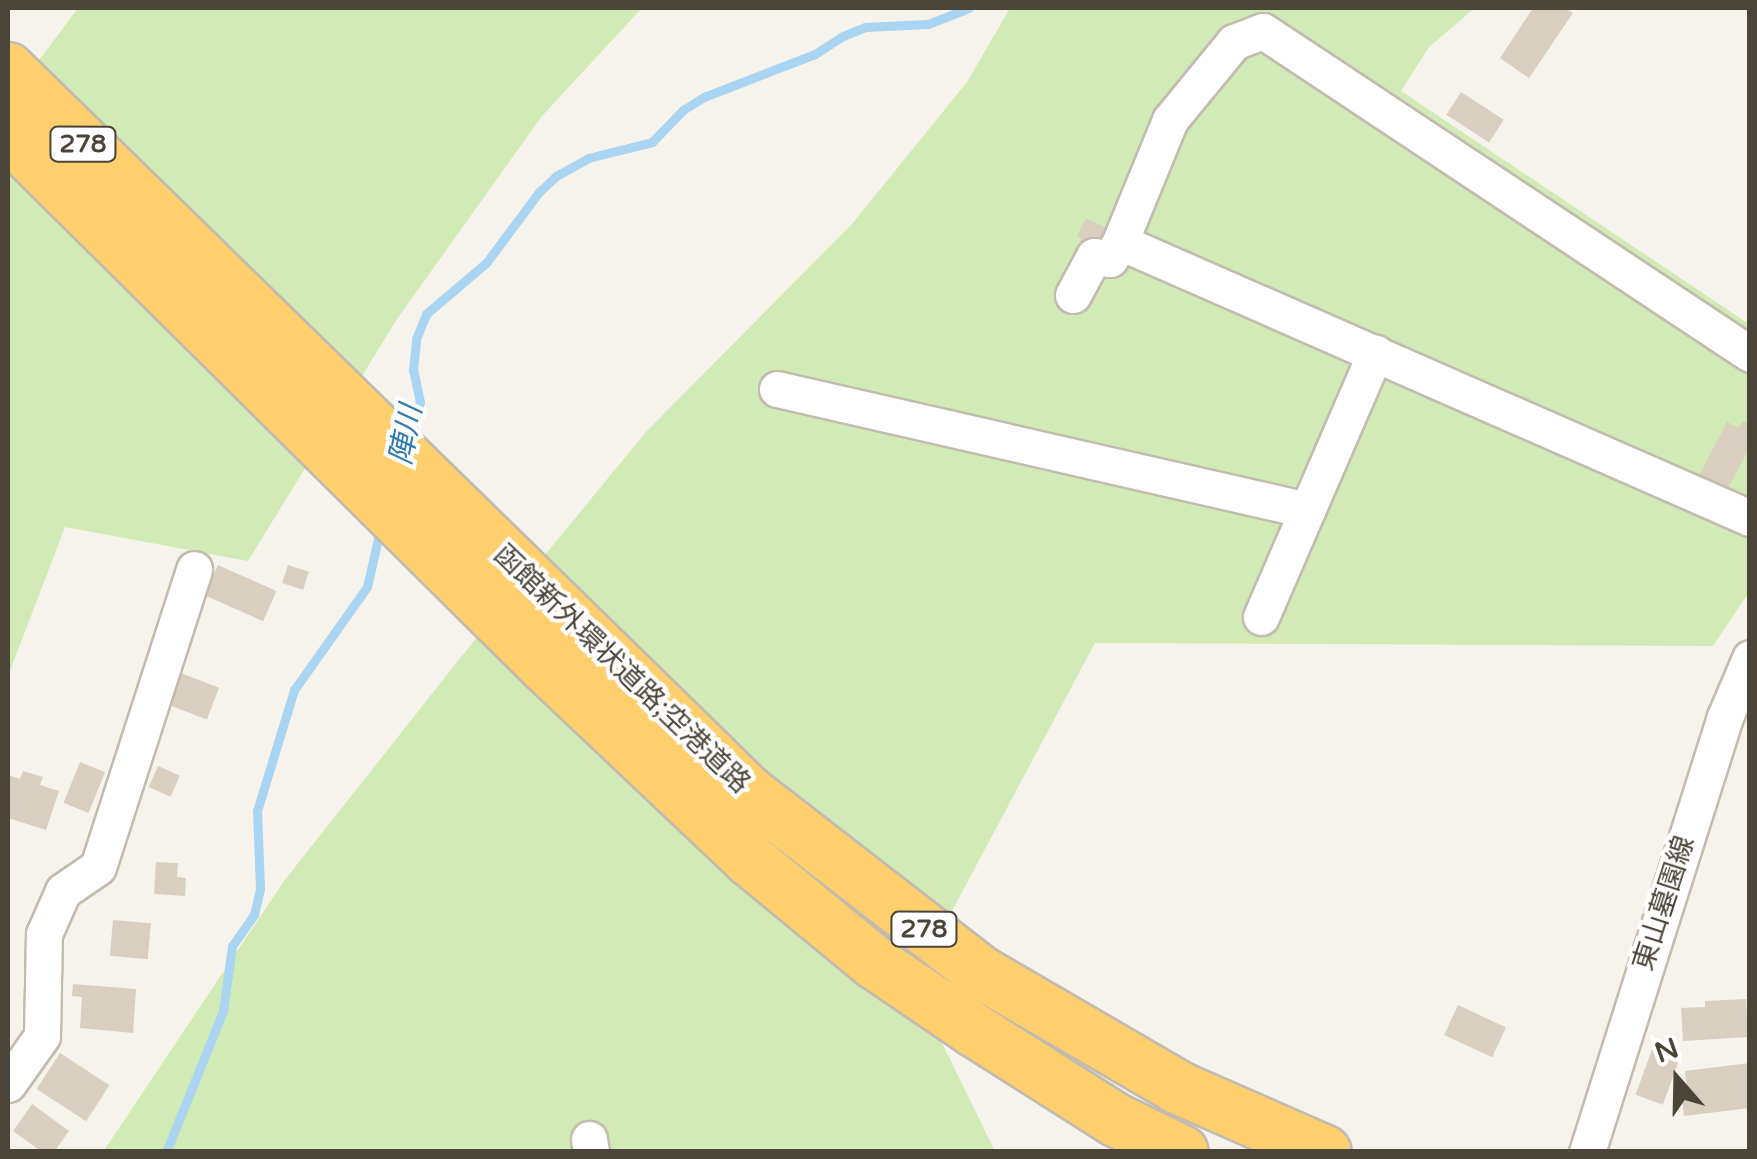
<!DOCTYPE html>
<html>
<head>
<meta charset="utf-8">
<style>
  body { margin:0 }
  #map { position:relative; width:1757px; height:1159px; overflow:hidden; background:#f6f3ec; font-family:"Varela Round","Noto Sans JP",sans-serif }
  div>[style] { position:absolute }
  .green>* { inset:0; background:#d2eab5 }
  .stream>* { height:9px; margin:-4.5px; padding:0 4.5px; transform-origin:4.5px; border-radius:4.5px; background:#a9d4f2 }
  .building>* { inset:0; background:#d8cfc1; transform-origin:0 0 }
  .roads { filter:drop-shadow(2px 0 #c2bbae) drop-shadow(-2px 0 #c2bbae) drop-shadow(0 2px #c2bbae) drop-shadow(0 -2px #c2bbae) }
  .minor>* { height:35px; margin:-17.5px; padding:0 17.5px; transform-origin:17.5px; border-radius:17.5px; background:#fff }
  .highway>* { height:52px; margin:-26px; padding:0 26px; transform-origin:26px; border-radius:26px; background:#ffcf6e }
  span { translate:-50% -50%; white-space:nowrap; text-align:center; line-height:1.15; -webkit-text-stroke:8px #fff; paint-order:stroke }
  .shield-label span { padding:2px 8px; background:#fff; border:2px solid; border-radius:8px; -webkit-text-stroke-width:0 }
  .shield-label { font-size:25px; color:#4b4439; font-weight:700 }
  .street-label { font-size:28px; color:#4b4439 }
  .water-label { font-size:30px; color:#2e7ab2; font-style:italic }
  .frame { position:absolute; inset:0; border:10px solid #4b4439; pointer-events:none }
  .north { position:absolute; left:1627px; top:1029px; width:100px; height:100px; -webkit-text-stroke:8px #fff; paint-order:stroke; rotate:340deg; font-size:28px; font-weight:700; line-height:40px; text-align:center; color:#4b4439 }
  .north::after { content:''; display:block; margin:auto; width:35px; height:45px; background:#4b4439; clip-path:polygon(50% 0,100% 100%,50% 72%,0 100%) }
</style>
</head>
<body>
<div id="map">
  <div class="green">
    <i style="clip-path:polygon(78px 8px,642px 8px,542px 116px,397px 319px,248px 561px,65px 527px,8px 676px,8px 102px)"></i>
    <i style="clip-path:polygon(1010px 8px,1475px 8px,1429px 47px,1401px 91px,1749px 324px,1749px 592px,1713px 646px,1095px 643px,913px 984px,995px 1151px,103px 1152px,284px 881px,461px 657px,646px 432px,852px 224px,967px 82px)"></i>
  </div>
  <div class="stream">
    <i style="left:411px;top:440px;width:39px;rotate:-77deg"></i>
    <i style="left:420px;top:402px;width:33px;rotate:-102deg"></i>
    <i style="left:413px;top:370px;width:31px;rotate:-84deg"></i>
    <i style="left:416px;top:339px;width:27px;rotate:-68deg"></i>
    <i style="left:426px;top:314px;width:79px;rotate:-40.4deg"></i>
    <i style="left:486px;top:263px;width:89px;rotate:-53.3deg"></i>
    <i style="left:539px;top:192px;width:23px;rotate:-43deg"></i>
    <i style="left:556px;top:176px;width:37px;rotate:-29deg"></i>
    <i style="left:588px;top:158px;width:66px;rotate:-14deg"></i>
    <i style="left:652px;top:142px;width:45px;rotate:-45.9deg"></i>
    <i style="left:683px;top:110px;width:25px;rotate:-32deg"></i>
    <i style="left:704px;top:97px;width:119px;rotate:-21.2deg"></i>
    <i style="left:815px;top:54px;width:33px;rotate:-33deg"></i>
    <i style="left:843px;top:36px;width:24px;rotate:-22deg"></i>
    <i style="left:865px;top:27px;width:63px;rotate:-2.7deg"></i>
    <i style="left:928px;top:24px;width:44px;rotate:-21.3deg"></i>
    <i style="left:166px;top:1152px;width:152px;rotate:-68deg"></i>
    <i style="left:223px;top:1011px;width:66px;rotate:-82.1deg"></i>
    <i style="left:232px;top:946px;width:38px;rotate:-55deg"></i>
    <i style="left:254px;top:915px;width:27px;rotate:-77deg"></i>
    <i style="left:260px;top:889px;width:78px;rotate:-92.2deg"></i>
    <i style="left:257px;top:811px;width:127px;rotate:-73deg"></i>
    <i style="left:294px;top:690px;width:126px;rotate:-54.7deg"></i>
    <i style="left:367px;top:587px;width:58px;rotate:-77.2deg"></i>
  </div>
  <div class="building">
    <i style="clip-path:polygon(1533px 8px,1565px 8px,1573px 13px,1529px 78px,1500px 58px)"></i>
    <i style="left:1461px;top:92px;width:51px;height:27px;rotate:33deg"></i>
    <i style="left:1086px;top:218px;width:25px;height:21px;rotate:26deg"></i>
    <i style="clip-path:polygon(1743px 421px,1750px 425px,1750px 446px,1724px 496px,1696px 481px,1727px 422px,1739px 428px)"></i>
    <i style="left:218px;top:565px;width:64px;height:33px;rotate:24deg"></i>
    <i style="left:288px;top:565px;width:22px;height:19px;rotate:18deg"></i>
    <i style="left:178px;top:672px;width:44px;height:34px;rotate:21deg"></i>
    <i style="left:80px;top:762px;width:27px;height:44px;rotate:22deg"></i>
    <i style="left:158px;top:766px;width:24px;height:23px;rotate:24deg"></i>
    <i style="clip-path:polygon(23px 771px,43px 777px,40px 785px,59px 791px,46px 830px,8px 818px,8px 775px,20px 779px)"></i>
    <i style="clip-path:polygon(156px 862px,178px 863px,177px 877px,186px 878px,185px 896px,154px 894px)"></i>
    <i style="left:113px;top:920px;width:38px;height:36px;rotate:5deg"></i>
    <i style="clip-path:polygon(73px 984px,136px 989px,133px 1033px,80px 1028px,82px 997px,72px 996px)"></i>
    <i style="clip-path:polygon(1746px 999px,1748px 1037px,1683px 1041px,1681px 1008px,1705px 1007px,1705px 1001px)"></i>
    <i style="left:1458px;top:1005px;width:53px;height:33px;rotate:25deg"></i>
    <i style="left:1654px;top:1044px;width:29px;height:54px;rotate:20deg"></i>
    <i style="left:60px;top:1053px;width:59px;height:43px;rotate:33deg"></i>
    <i style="clip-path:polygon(1750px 1063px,1750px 1108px,1684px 1116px,1681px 1091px,1687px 1090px,1685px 1071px)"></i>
    <i style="clip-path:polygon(32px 1104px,69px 1131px,54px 1152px,42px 1152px,13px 1131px)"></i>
  </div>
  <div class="roads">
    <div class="minor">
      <i style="left:1120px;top:242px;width:132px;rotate:-67.7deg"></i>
      <i style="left:1170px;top:120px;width:101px;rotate:-50.6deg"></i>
      <i style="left:1234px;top:42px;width:31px;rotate:-21deg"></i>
      <i style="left:1263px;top:31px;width:584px;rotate:33.55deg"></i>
      <i style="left:1073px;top:295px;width:44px;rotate:-61.7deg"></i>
      <i style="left:1094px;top:256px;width:16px;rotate:11deg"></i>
      <i style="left:1110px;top:259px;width:20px;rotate:-60deg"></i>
      <i style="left:1120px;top:242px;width:688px;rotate:23.66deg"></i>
      <i style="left:777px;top:389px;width:544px;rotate:12.86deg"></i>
      <i style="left:1261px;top:617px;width:288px;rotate:-66.6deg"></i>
      <i style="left:8px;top:1084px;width:59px;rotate:-54.7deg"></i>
      <i style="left:42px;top:1036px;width:102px;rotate:-88.9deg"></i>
      <i style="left:44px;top:934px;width:47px;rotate:-66.2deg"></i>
      <i style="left:63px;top:891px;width:42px;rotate:-34.4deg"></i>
      <i style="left:98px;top:867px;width:313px;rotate:-72.1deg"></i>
      <i style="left:589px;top:1139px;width:13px;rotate:81deg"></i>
      <i style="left:1587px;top:1152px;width:456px;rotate:-72.4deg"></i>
      <i style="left:1725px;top:717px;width:64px;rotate:-67deg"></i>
    </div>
    <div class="highway">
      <i style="left:8px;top:69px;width:1035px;rotate:44.33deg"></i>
      <i style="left:748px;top:792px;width:294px;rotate:37.8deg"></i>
      <i style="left:980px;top:972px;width:230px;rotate:30.2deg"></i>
      <i style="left:1179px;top:1088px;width:159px;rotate:23.7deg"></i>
      <i style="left:8px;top:134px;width:756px;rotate:44.73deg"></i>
      <i style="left:545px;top:666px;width:281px;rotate:43.4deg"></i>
      <i style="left:749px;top:859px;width:162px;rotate:39.5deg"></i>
      <i style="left:874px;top:962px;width:121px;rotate:34.2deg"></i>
      <i style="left:974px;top:1030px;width:168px;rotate:32.4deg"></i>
      <i style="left:1116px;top:1120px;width:73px;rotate:25.9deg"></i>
    </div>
  </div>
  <div class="shield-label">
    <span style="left:83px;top:144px">278</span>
    <span style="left:924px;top:929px">278</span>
  </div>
  <div class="street-label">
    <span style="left:622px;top:669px;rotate:44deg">函館新外環状道路;空港道路</span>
    <span style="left:1664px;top:903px;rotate:-72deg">東山墓園線</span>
  </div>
  <div class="water-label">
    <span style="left:407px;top:435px;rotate:-79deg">陣川</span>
  </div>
  <div class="frame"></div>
  <div class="north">N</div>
</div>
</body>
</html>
